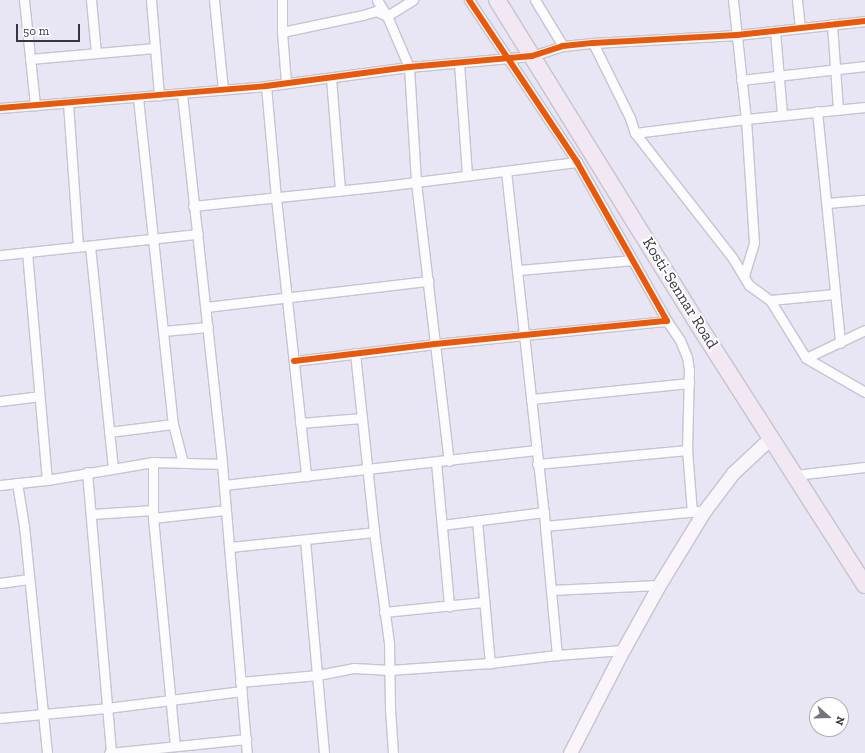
<!DOCTYPE html>
<html>
<head>
<meta charset="utf-8">
<style>
  body { margin:0 }
  #map { position:relative; width:865px; height:753px; overflow:hidden; background:#e8e5f4; font-family:"Zilla Slab",serif }
  div>[style] { position:absolute }
  .roads { filter:drop-shadow(1px 0 #c6c4cf) drop-shadow(-1px 0 #c6c4cf) drop-shadow(0 1px #c6c4cf) drop-shadow(0 -1px #c6c4cf) }
  .street>* { height:9px; margin:-4.5px; padding:0 4.5px; transform-origin:4.5px; border-radius:4.5px; background:#fcfbfd }
  .secondary>* { height:13px; margin:-6.5px; padding:0 6.5px; transform-origin:6.5px; border-radius:6.5px; background:#f9f5fa }
  .highway>* { height:16px; margin:-8px; padding:0 8px; transform-origin:8px; border-radius:8px; background:#f2e8f4 }
  .cycleway>* { height:6px; margin:-3px; padding:0 3px; transform-origin:3px; border-radius:3px; background:#e8590c }
  span { translate:-50% -50%; white-space:nowrap; text-align:center; line-height:1.15; -webkit-text-stroke:4px #fff; paint-order:stroke }
  .street-label { font-size:16px; color:#373540 }
  .north { position:absolute; left:809px; top:697px; width:40px; height:40px; box-sizing:border-box; background:#fff; border:1px solid #afaeb3; border-radius:50%; rotate:110deg; font-size:11px; font-weight:700; line-height:16px; text-align:center; color:#373540 }
  .north::after { content:''; display:block; margin:auto; width:14px; height:18px; background:#75737f; clip-path:polygon(50% 0,100% 100%,50% 72%,0 100%) }
  .scale { position:absolute; left:16px; top:24px; width:64px; height:18px; box-sizing:border-box; border:2px solid #373540; border-top:0; padding-left:5px; font-size:12px; line-height:14px; white-space:nowrap; color:#373540; -webkit-text-stroke:3px #fff; paint-order:stroke }
</style>
</head>
<body>
<div id="map">
  <div class="roads">
    <div class="street">
      <i style="left:24px;top:0;width:106px;rotate:84deg"></i>
      <i style="left:91px;top:0;width:53px;rotate:84.6deg"></i>
      <i style="left:151px;top:0;width:96px;rotate:85.2deg"></i>
      <i style="left:214px;top:0;width:90px;rotate:84.3deg"></i>
      <i style="left:282px;top:0;width:32px;rotate:90deg"></i>
      <i style="left:282px;top:32px;width:51px;rotate:85.5deg"></i>
      <i style="left:377px;top:0;width:19px;rotate:58deg"></i>
      <i style="left:387px;top:16px;width:56px;rotate:66.7deg"></i>
      <i style="left:409px;top:67px;width:115px;rotate:86.5deg"></i>
      <i style="left:416px;top:182px;width:281px;rotate:83.3deg"></i>
      <i style="left:535px;top:0;width:54px;rotate:58.7deg"></i>
      <i style="left:733px;top:0;width:120px;rotate:83.8deg"></i>
      <i style="left:746px;top:119px;width:124px;rotate:86.3deg"></i>
      <i style="left:754px;top:243px;width:34px;rotate:107deg"></i>
      <i style="left:797px;top:0;width:28px;rotate:84deg"></i>
      <i style="left:832px;top:24px;width:86px;rotate:86deg"></i>
      <i style="left:775px;top:31px;width:84px;rotate:85.2deg"></i>
      <i style="left:282px;top:32px;width:83px;rotate:-11.9deg"></i>
      <i style="left:363px;top:15px;width:14px;rotate:-17deg"></i>
      <i style="left:376px;top:11px;width:12px;rotate:24deg"></i>
      <i style="left:387px;top:16px;width:31px;rotate:-32deg"></i>
      <i style="left:593px;top:43px;width:84px;rotate:63.7deg"></i>
      <i style="left:630px;top:118px;width:16px;rotate:72deg"></i>
      <i style="left:635px;top:133px;width:157px;rotate:52deg"></i>
      <i style="left:732px;top:257px;width:33px;rotate:59deg"></i>
      <i style="left:749px;top:285px;width:26px;rotate:36deg"></i>
      <i style="left:770px;top:300px;width:68px;rotate:58.2deg"></i>
      <i style="left:806px;top:358px;width:68px;rotate:30deg"></i>
      <i style="left:30px;top:59px;width:125px;rotate:-5deg"></i>
      <i style="left:459px;top:63px;width:112px;rotate:85.9deg"></i>
      <i style="left:331px;top:78px;width:113px;rotate:85.4deg"></i>
      <i style="left:741px;top:80px;width:125px;rotate:-6.4deg"></i>
      <i style="left:266px;top:86px;width:112px;rotate:84.9deg"></i>
      <i style="left:276px;top:198px;width:280px;rotate:83.8deg"></i>
      <i style="left:182px;top:94px;width:372px;rotate:83.8deg"></i>
      <i style="left:222px;top:464px;width:290px;rotate:85.1deg"></i>
      <i style="left:138px;top:98px;width:328px;rotate:83.9deg"></i>
      <i style="left:173px;top:424px;width:40px;rotate:75.6deg"></i>
      <i style="left:68px;top:103px;width:144px;rotate:86deg"></i>
      <i style="left:0;top:108px;width:267px;rotate:-4.7deg"></i>
      <i style="left:266px;top:86px;width:144px;rotate:-7.6deg"></i>
      <i style="left:409px;top:67px;width:123px;rotate:-5.1deg"></i>
      <i style="left:532px;top:56px;width:33px;rotate:-18deg"></i>
      <i style="left:563px;top:46px;width:30px;rotate:-6deg"></i>
      <i style="left:593px;top:43px;width:144px;rotate:-3.2deg"></i>
      <i style="left:737px;top:35px;width:129px;rotate:-6.2deg"></i>
      <i style="left:817px;top:111px;width:233px;rotate:84.3deg"></i>
      <i style="left:635px;top:133px;width:112px;rotate:-7.2deg"></i>
      <i style="left:746px;top:119px;width:120px;rotate:-5.8deg"></i>
      <i style="left:506px;top:171px;width:357px;rotate:83.7deg"></i>
      <i style="left:545px;top:526px;width:130px;rotate:84.7deg"></i>
      <i style="left:827px;top:203px;width:38px;rotate:-5deg"></i>
      <i style="left:193px;top:206px;width:192px;rotate:-6deg"></i>
      <i style="left:384px;top:186px;width:194px;rotate:-7.1deg"></i>
      <i style="left:90px;top:246px;width:223px;rotate:84.1deg"></i>
      <i style="left:27px;top:252px;width:229px;rotate:85deg"></i>
      <i style="left:0;top:255px;width:199px;rotate:-6.1deg"></i>
      <i style="left:518px;top:270px;width:114px;rotate:-5deg"></i>
      <i style="left:770px;top:300px;width:65px;rotate:-5.3deg"></i>
      <i style="left:206px;top:307px;width:224px;rotate:-6.7deg"></i>
      <i style="left:667px;top:321px;width:23px;rotate:56deg"></i>
      <i style="left:680px;top:340px;width:18px;rotate:68deg"></i>
      <i style="left:687px;top:357px;width:12px;rotate:81deg"></i>
      <i style="left:689px;top:369px;width:81px;rotate:91.4deg"></i>
      <i style="left:687px;top:450px;width:62px;rotate:85.4deg"></i>
      <i style="left:163px;top:331px;width:45px;rotate:-5.1deg"></i>
      <i style="left:355px;top:353px;width:180px;rotate:83.9deg"></i>
      <i style="left:374px;top:532px;width:112px;rotate:82.3deg"></i>
      <i style="left:389px;top:643px;width:66px;rotate:89.1deg"></i>
      <i style="left:390px;top:709px;width:44px;rotate:86.1deg"></i>
      <i style="left:806px;top:358px;width:65px;rotate:-25.4deg"></i>
      <i style="left:294px;top:361px;width:142px;rotate:-6.9deg"></i>
      <i style="left:435px;top:344px;width:233px;rotate:-5.7deg"></i>
      <i style="left:667px;top:321px;width:183px;rotate:-119.5deg"></i>
      <i style="left:577px;top:162px;width:195px;rotate:-123.7deg"></i>
      <i style="left:531px;top:399px;width:159px;rotate:-5.8deg"></i>
      <i style="left:0;top:401px;width:39px;rotate:-7deg"></i>
      <i style="left:300px;top:423px;width:62px;rotate:-4.6deg"></i>
      <i style="left:109px;top:432px;width:64px;rotate:-7.1deg"></i>
      <i style="left:153px;top:462px;width:56px;rotate:90deg"></i>
      <i style="left:153px;top:518px;width:229px;rotate:84.5deg"></i>
      <i style="left:436px;top:462px;width:145px;rotate:84.8deg"></i>
      <i style="left:537px;top:464px;width:151px;rotate:-5.3deg"></i>
      <i style="left:87px;top:472px;width:282px;rotate:85.1deg"></i>
      <i style="left:795px;top:475px;width:70px;rotate:-6.5deg"></i>
      <i style="left:17px;top:483px;width:44px;rotate:80.8deg"></i>
      <i style="left:24px;top:526px;width:228px;rotate:84.2deg"></i>
      <i style="left:0;top:485px;width:47px;rotate:-6.1deg"></i>
      <i style="left:47px;top:480px;width:108px;rotate:-9.6deg"></i>
      <i style="left:153px;top:462px;width:69px;rotate:1.7deg"></i>
      <i style="left:224px;top:485px;width:314px;rotate:-6.4deg"></i>
      <i style="left:92px;top:514px;width:61px;rotate:-3.8deg"></i>
      <i style="left:153px;top:518px;width:72px;rotate:-6.3deg"></i>
      <i style="left:477px;top:521px;width:143px;rotate:84.8deg"></i>
      <i style="left:442px;top:525px;width:103px;rotate:-7.3deg"></i>
      <i style="left:545px;top:526px;width:154px;rotate:-5.6deg"></i>
      <i style="left:305px;top:540px;width:214px;rotate:84.9deg"></i>
      <i style="left:230px;top:547px;width:145px;rotate:-5.9deg"></i>
      <i style="left:0;top:583px;width:29px;rotate:-8deg"></i>
      <i style="left:551px;top:590px;width:108px;rotate:-2.7deg"></i>
      <i style="left:384px;top:612px;width:100px;rotate:-5.7deg"></i>
      <i style="left:240px;top:682px;width:78px;rotate:-5.1deg"></i>
      <i style="left:318px;top:675px;width:37px;rotate:-11deg"></i>
      <i style="left:354px;top:668px;width:36px;rotate:3deg"></i>
      <i style="left:390px;top:670px;width:100px;rotate:-4deg"></i>
      <i style="left:490px;top:663px;width:67px;rotate:-6.8deg"></i>
      <i style="left:557px;top:655px;width:66px;rotate:-4.3deg"></i>
      <i style="left:0;top:718px;width:107px;rotate:-5.3deg"></i>
      <i style="left:107px;top:708px;width:136px;rotate:-7.2deg"></i>
      <i style="left:109px;top:753px;width:138px;rotate:-5.8deg"></i>
    </div>
    <div class="secondary">
      <i style="left:570px;top:753px;width:116px;rotate:-62.8deg"></i>
      <i style="left:623px;top:650px;width:74px;rotate:-61deg"></i>
      <i style="left:659px;top:585px;width:88px;rotate:-58.5deg"></i>
      <i style="left:705px;top:510px;width:46px;rotate:-52.9deg"></i>
      <i style="left:733px;top:473px;width:42px;rotate:-43.1deg"></i>
      <i style="left:764px;top:444px;width:9px;rotate:-27deg"></i>
    </div>
    <div class="highway">
      <i style="left:497px;top:0;width:374px;rotate:58.2deg"></i>
      <i style="left:694px;top:318px;width:317px;rotate:57.4deg"></i>
    </div>
  </div>
  <div class="cycleway">
    <i style="left:0;top:108px;width:267px;rotate:-4.7deg"></i>
    <i style="left:266px;top:86px;width:144px;rotate:-7.6deg"></i>
    <i style="left:409px;top:67px;width:123px;rotate:-5.1deg"></i>
    <i style="left:532px;top:56px;width:33px;rotate:-18deg"></i>
    <i style="left:563px;top:46px;width:30px;rotate:-6deg"></i>
    <i style="left:593px;top:43px;width:144px;rotate:-3.2deg"></i>
    <i style="left:737px;top:35px;width:129px;rotate:-6.2deg"></i>
    <i style="left:294px;top:361px;width:142px;rotate:-6.9deg"></i>
    <i style="left:435px;top:344px;width:233px;rotate:-5.7deg"></i>
    <i style="left:667px;top:321px;width:183px;rotate:-119.5deg"></i>
    <i style="left:577px;top:162px;width:195px;rotate:-123.7deg"></i>
  </div>
  <div class="street-label">
    <span style="left:680px;top:293px;rotate:58deg">Kosti-Sennar Road</span>
  </div>
  <div class="north">N</div>
  <div class="scale">50 m</div>
</div>
</body>
</html>
